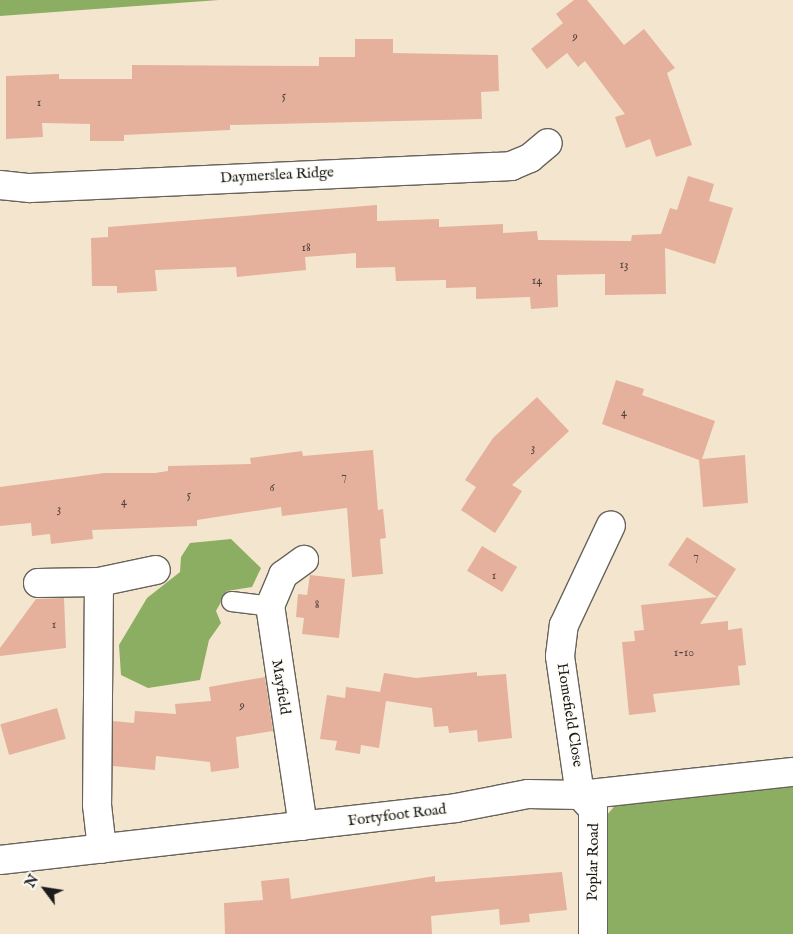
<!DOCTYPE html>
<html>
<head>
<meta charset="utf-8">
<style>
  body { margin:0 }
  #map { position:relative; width:793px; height:934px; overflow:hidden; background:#f4e6ce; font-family:"IM FELL English",serif }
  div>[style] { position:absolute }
  .forest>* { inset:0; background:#8cae62 }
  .building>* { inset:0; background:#e5b09c; transform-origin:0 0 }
  .roads { filter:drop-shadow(1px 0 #68635a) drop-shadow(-1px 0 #68635a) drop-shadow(0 1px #68635a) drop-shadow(0 -1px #68635a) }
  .service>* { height:19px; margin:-9.5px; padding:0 9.5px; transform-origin:9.5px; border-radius:9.5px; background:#fff }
  .minor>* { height:28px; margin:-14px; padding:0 14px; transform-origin:14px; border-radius:14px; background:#fff }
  span { translate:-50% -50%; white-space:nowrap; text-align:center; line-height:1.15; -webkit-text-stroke:4px #fdfcf7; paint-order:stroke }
  .number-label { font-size:12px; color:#4e413c }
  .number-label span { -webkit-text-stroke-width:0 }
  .street-label { font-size:15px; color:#1c1c1c }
  .north { position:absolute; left:20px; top:864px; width:50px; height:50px; -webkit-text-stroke:4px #fdfcf7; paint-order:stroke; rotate:301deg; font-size:14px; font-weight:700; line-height:20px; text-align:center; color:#1c1c1c }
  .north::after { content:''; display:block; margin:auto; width:18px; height:22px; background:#1c1c1c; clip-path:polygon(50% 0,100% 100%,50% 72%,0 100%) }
</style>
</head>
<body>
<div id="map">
  <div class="forest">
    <i style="clip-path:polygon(0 0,219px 0,0 16px)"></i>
    <i style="clip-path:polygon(231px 539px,261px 568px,252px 587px,227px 591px,216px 611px,221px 623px,209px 640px,200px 680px,148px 688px,121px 675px,119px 645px,147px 598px,180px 572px,181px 557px,190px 543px)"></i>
    <i style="clip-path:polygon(793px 785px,793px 934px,607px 934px,605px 817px,621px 799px)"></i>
  </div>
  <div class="building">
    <i style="clip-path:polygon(574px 0,587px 0,624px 45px,644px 29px,675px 68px,667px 73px,692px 145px,656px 157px,650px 139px,626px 148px,615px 117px,625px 114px,585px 61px,578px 67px,567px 53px,547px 69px,531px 49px,563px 23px,556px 14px)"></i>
    <i style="clip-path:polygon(355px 39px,393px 39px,393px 53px,498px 55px,499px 91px,481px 92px,482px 119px,230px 125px,230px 130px,124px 135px,124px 141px,90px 141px,90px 124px,42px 123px,43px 137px,6px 139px,6px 76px,59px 74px,59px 79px,132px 79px,132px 65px,319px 66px,319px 57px,355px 57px)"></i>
    <i style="clip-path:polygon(688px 176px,714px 184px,709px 201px,733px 208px,715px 264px,665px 248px,666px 294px,605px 295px,605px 274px,557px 275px,558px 307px,531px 309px,530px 297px,476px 299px,476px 287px,446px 288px,446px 280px,396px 281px,395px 267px,356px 268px,356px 253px,305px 257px,306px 270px,237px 277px,236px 267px,155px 270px,157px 291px,117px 293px,117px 286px,92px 286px,91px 238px,108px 237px,108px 227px,377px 205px,377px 221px,439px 219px,439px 227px,503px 224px,503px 233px,537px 231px,538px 240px,631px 241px,632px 235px,661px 234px,670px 208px,677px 210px)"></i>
    <i style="clip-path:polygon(616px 380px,644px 389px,642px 395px,715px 421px,702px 459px,745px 455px,748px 503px,703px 507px,699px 460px,602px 424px)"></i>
    <i style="clip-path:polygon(537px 397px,569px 431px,512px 485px,522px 491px,495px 533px,461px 510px,476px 487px,465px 480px,493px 438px)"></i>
    <i style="clip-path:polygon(373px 450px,378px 510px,383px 509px,386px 538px,380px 539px,383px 574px,352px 577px,347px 508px,282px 516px,281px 507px,197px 520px,197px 526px,92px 530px,93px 539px,51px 544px,50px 534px,32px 536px,31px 523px,0 526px,0 487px,104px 473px,155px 473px,168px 471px,168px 466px,251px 464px,250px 458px,302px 451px,303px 456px)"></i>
    <i style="clip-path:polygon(687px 537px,736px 569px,700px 624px,728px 621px,728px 630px,742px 628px,746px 665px,738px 666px,740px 685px,653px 694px,656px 712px,629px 715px,622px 642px,635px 641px,634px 631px,644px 630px,641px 605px,717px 597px,668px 565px)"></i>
    <i style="left:482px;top:546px;width:41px;height:29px;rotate:31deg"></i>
    <i style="clip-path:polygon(310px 575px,345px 579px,339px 638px,302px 634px,304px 618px,296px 617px,298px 594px,307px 595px)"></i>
    <i style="clip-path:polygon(64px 598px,66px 648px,0 656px,0 648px,36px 599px)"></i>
    <i style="clip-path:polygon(477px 672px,477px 676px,506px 674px,512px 738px,478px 742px,477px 730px,449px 733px,448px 726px,434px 727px,432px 708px,386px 701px,379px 748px,361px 745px,360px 754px,335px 750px,337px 741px,320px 739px,327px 695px,345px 698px,346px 687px,380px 692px,384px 673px,416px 678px)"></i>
    <i style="clip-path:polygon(265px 677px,273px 731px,236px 737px,239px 768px,211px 772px,210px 762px,156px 756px,155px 770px,113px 766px,113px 721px,134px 723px,135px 711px,176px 714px,175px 704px,211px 701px,209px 687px)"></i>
    <i style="left:57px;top:708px;width:32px;height:59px;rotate:74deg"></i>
    <i style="clip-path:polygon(562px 872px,567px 910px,529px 914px,530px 922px,500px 925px,499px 909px,431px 916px,432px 934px,225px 934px,224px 903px,263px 900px,261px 881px,289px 878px,291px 899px,435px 876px,435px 882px)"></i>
  </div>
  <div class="roads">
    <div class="service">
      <i style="left:231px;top:601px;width:39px;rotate:7deg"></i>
    </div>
    <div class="minor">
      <i style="left:0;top:185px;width:30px;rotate:6deg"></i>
      <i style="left:30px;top:188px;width:482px;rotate:-2.6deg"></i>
      <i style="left:511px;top:166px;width:21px;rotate:-23deg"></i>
      <i style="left:530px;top:158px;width:23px;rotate:-40deg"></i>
      <i style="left:99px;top:582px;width:223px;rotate:90.5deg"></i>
      <i style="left:97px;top:805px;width:44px;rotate:83.5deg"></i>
      <i style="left:38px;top:583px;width:61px;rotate:-0.9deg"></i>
      <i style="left:99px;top:582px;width:58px;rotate:-11.9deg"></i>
      <i style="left:580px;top:795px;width:140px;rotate:-98.2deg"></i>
      <i style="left:560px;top:656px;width:31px;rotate:-83deg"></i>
      <i style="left:564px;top:625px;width:110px;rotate:-64.8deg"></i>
      <i style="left:580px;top:795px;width:19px;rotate:47deg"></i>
      <i style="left:593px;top:809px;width:125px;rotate:90deg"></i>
      <i style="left:303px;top:826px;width:222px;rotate:-98.5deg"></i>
      <i style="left:270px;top:606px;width:34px;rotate:-67deg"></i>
      <i style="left:283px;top:575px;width:26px;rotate:-36deg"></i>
      <i style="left:0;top:860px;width:459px;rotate:-6.5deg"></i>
      <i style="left:456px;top:808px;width:73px;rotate:-11deg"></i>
      <i style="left:528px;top:794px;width:52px;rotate:1.1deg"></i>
      <i style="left:580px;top:795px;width:214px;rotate:-6.2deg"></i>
    </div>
  </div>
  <div class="number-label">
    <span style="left:575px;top:37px">9</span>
    <span style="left:284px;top:96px">5</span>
    <span style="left:39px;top:103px">1</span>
    <span style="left:306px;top:248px">18</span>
    <span style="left:624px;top:265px">13</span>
    <span style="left:537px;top:281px">14</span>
    <span style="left:624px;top:413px">4</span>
    <span style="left:533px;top:448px">3</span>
    <span style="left:344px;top:477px">7</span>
    <span style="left:272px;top:488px">6</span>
    <span style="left:189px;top:495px">5</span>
    <span style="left:124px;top:502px">4</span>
    <span style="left:59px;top:509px">3</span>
    <span style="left:696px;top:557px">7</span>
    <span style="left:494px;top:576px">1</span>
    <span style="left:317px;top:605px">8</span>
    <span style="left:54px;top:625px">1</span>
    <span style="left:684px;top:653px">1-10</span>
    <span style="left:242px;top:706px">9</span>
  </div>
  <div class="street-label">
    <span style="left:277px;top:175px;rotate:-3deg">Daymerslea Ridge</span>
    <span style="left:281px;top:687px;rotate:81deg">Mayfield</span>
    <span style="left:570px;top:715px;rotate:81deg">Homefield Close</span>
    <span style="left:397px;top:815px;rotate:-7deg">Fortyfoot Road</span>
    <span style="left:593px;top:862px;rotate:-89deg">Poplar Road</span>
  </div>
  <div class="north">N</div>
</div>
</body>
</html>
